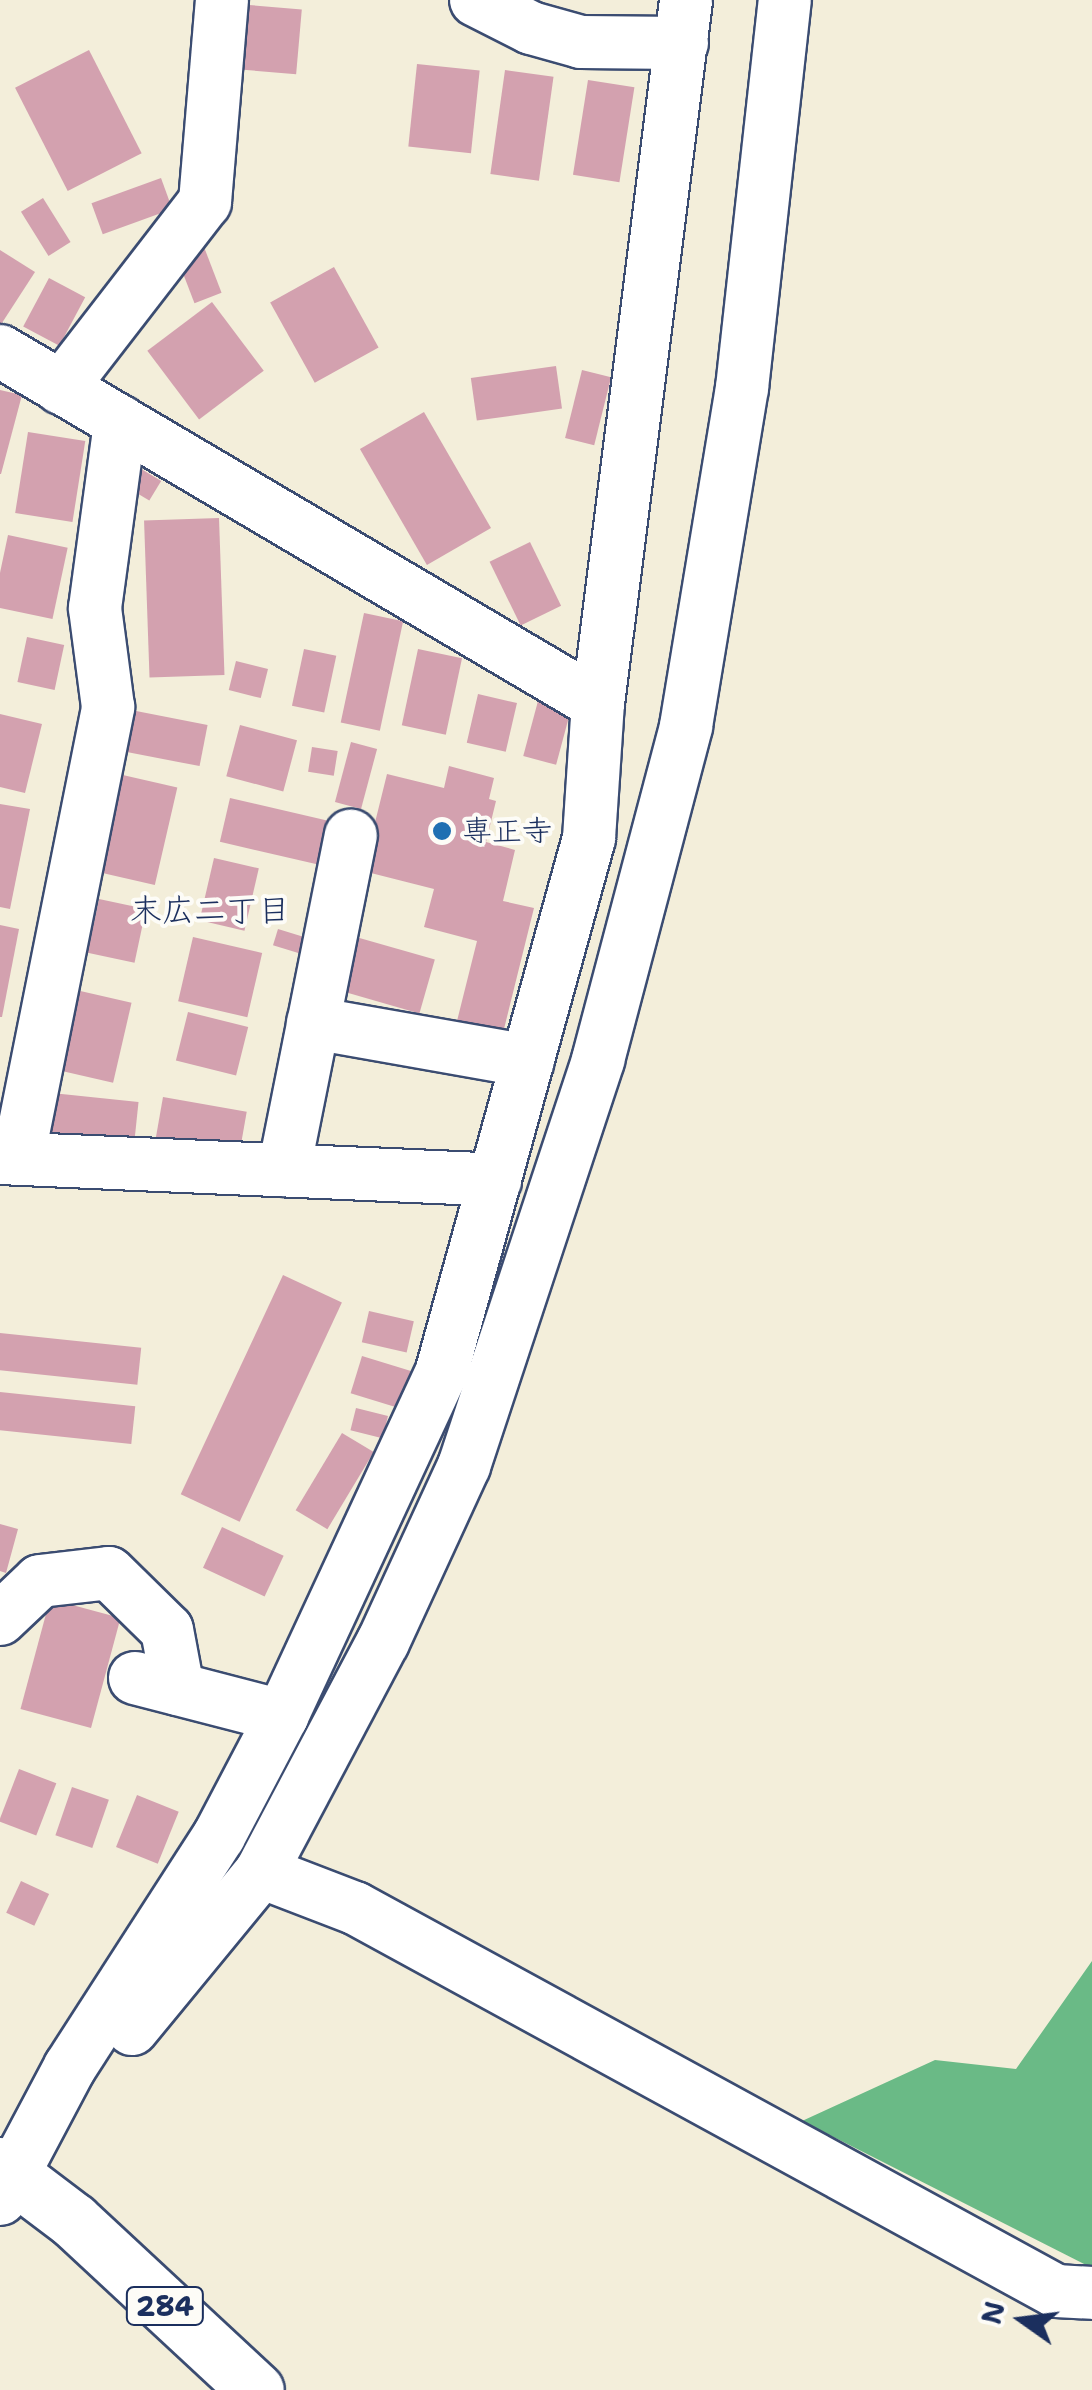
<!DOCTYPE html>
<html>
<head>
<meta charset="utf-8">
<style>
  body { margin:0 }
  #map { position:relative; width:1092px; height:2390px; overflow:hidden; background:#f3eeda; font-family:"Shantell Sans","Klee One",sans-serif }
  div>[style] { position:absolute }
  .forest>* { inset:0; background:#6aba86 }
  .building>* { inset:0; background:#d3a1af; transform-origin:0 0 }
  .roads { filter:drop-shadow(2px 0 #3b4c71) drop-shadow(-2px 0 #3b4c71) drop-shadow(0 2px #3b4c71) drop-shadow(0 -2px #3b4c71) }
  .minor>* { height:52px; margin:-26px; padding:0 26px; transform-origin:26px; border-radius:26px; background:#fff }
  .highway>* { height:55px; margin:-27.5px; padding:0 27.5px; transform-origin:27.5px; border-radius:27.5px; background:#fff }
  .dots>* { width:28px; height:28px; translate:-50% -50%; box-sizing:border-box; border:5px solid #fdfcf7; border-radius:50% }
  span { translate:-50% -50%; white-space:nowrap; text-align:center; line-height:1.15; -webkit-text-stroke:8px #fdfcf7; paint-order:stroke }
  .shield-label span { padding:2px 8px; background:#fdfcf7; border:2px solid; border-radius:8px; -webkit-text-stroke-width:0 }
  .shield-label { font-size:28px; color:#1b2f5e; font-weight:700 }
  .poi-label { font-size:30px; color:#1b2f5e }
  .left { translate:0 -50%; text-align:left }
  .neighbourhood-label { font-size:32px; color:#1b2f5e }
  .north { position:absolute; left:972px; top:2270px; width:100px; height:100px; -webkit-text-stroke:8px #fdfcf7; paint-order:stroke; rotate:284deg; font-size:28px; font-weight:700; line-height:40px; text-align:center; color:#1b2f5e }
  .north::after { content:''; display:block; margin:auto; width:35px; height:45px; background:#1b2f5e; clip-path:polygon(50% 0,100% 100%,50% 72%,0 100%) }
</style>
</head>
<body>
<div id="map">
  <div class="forest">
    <i style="clip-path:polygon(1092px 1961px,1092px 2268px,802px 2121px,935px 2060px,1016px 2069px)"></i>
  </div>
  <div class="building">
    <i style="left:249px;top:5px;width:53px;height:65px;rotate:5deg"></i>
    <i style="left:89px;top:50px;width:116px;height:83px;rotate:63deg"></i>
    <i style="left:417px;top:64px;width:63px;height:83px;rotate:6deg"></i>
    <i style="left:505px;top:70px;width:49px;height:105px;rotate:8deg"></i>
    <i style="left:588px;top:80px;width:47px;height:96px;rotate:9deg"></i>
    <i style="left:161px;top:178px;width:33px;height:74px;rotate:70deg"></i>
    <i style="left:43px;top:198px;width:52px;height:26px;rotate:58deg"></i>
    <i style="left:204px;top:247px;width:49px;height:29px;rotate:69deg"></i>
    <i style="clip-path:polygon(0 250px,35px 272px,0 326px)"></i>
    <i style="left:334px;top:267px;width:92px;height:73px;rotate:61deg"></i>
    <i style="left:49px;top:278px;width:41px;height:55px;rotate:28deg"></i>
    <i style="left:212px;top:302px;width:86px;height:81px;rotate:53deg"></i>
    <i style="left:556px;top:366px;width:43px;height:86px;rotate:82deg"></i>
    <i style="left:582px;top:370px;width:30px;height:70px;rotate:14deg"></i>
    <i style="clip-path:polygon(0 390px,22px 395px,1px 474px,0 474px)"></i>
    <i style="left:424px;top:412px;width:134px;height:74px;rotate:60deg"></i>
    <i style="left:28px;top:432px;width:58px;height:82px;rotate:9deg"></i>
    <i style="left:138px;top:467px;width:27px;height:23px;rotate:31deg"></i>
    <i style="left:219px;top:518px;width:157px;height:75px;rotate:88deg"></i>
    <i style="left:8px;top:535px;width:61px;height:73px;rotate:12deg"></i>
    <i style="left:530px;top:542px;width:71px;height:45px;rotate:64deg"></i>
    <i style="left:364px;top:613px;width:40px;height:112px;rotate:12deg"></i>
    <i style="left:27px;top:637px;width:38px;height:46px;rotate:12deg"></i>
    <i style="left:304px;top:649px;width:33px;height:58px;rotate:12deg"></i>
    <i style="left:418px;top:649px;width:45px;height:78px;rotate:12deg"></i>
    <i style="left:236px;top:661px;width:33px;height:30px;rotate:14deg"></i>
    <i style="left:478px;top:694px;width:40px;height:50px;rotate:13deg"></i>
    <i style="left:538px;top:701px;width:34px;height:57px;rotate:15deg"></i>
    <i style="left:131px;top:710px;width:78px;height:42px;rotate:11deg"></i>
    <i style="clip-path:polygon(0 714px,42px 724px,25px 793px,0 787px)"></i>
    <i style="left:240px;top:725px;width:59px;height:53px;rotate:15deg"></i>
    <i style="left:351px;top:742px;width:27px;height:62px;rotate:15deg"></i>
    <i style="left:312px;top:747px;width:26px;height:25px;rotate:9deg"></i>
    <i style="clip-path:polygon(449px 766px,494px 778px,489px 799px,496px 801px,486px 842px,515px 850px,503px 901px,534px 908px,503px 1033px,457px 1021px,477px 941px,424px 927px,434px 889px,363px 871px,387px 774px,444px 788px)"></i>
    <i style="left:114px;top:773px;width:65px;height:100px;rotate:13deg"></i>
    <i style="left:230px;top:798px;width:104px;height:45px;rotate:13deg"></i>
    <i style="clip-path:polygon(0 804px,30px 809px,10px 909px,0 907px)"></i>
    <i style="left:214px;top:858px;width:46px;height:64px;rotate:13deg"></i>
    <i style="left:99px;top:899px;width:48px;height:55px;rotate:12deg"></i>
    <i style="clip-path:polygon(0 925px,19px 929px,2px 1017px,0 1017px)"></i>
    <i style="left:278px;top:929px;width:34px;height:17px;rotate:17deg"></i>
    <i style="left:193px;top:937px;width:71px;height:66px;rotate:13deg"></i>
    <i style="left:356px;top:937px;width:82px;height:56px;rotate:16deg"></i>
    <i style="left:76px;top:990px;width:57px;height:82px;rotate:13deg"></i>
    <i style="left:188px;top:1012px;width:62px;height:50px;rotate:14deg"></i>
    <i style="left:52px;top:1093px;width:87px;height:42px;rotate:6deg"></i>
    <i style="left:163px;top:1097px;width:85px;height:41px;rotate:10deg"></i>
    <i style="left:283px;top:1275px;width:65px;height:242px;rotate:25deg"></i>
    <i style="left:369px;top:1311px;width:46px;height:32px;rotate:13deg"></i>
    <i style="left:0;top:1333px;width:142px;height:37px;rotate:6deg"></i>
    <i style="left:362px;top:1356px;width:52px;height:39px;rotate:17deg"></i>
    <i style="left:0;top:1392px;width:136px;height:38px;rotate:6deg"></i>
    <i style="left:356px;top:1408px;width:33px;height:23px;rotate:14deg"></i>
    <i style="left:342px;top:1433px;width:37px;height:90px;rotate:31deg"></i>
    <i style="clip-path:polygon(0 1524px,18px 1529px,6px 1573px,0 1571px)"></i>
    <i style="left:222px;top:1527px;width:68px;height:45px;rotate:25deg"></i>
    <i style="left:50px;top:1599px;width:73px;height:114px;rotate:15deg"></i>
    <i style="left:19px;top:1769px;width:40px;height:56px;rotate:21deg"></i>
    <i style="left:72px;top:1787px;width:39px;height:51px;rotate:19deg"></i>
    <i style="left:137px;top:1795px;width:45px;height:56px;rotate:22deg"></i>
    <i style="left:21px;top:1881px;width:31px;height:35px;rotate:25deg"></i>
  </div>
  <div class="roads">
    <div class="minor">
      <i style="left:476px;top:0;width:62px;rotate:27deg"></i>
      <i style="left:531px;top:28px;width:52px;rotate:15.6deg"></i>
      <i style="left:581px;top:42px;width:101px;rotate:0.6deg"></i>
      <i style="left:0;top:351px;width:694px;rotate:30.55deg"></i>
      <i style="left:61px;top:388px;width:235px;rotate:-52.3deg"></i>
      <i style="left:205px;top:202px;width:203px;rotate:-85.2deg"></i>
      <i style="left:313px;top:1023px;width:218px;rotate:10deg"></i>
      <i style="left:0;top:1158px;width:496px;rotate:2.5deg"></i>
      <i style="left:18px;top:1159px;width:461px;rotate:-78.7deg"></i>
      <i style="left:108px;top:707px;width:100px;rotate:-97.5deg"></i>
      <i style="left:95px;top:608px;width:188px;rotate:-82.3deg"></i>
      <i style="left:284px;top:1170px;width:341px;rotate:-78.7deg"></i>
      <i style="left:0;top:1619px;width:55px;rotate:-43.5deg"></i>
      <i style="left:40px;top:1581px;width:69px;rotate:-6.6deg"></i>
      <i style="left:109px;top:1573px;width:81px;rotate:44.5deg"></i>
      <i style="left:167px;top:1630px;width:60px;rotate:79.4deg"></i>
      <i style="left:135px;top:1678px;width:152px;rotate:14.5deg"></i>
      <i style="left:261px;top:1872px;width:101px;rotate:21deg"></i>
      <i style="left:355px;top:1908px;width:799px;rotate:28.65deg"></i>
      <i style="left:1056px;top:2291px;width:36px;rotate:3deg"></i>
      <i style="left:132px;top:2029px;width:203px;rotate:-50.6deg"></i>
      <i style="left:261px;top:1872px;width:260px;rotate:-62.1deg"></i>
      <i style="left:383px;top:1642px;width:194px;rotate:-65.3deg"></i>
      <i style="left:464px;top:1466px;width:428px;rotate:-71.7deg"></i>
      <i style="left:598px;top:1060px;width:345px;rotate:-75.2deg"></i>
      <i style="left:686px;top:726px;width:343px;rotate:-80.6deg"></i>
      <i style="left:742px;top:388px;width:390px;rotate:-83.7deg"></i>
      <i style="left:0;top:2199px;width:149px;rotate:-62.1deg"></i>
      <i style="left:70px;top:2067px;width:275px;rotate:-57.2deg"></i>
      <i style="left:219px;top:1836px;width:136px;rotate:-62.3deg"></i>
      <i style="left:282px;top:1716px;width:377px;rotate:-65.1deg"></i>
      <i style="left:441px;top:1374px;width:556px;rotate:-74.56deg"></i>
      <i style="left:589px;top:838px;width:134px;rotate:-86.2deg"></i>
      <i style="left:598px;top:704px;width:709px;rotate:-82.87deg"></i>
    </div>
    <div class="highway">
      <i style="left:0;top:2165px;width:93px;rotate:37.1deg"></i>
      <i style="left:74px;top:2221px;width:248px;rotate:42.9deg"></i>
    </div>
  </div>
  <div class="dots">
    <i style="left:442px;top:831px;background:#1f6fb2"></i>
  </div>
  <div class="shield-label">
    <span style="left:165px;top:2306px">284</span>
  </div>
  <div class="poi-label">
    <span class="left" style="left:462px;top:831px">専正寺</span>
  </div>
  <div class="neighbourhood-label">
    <span style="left:210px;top:910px">末広二丁目</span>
  </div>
  <div class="north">N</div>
</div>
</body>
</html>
